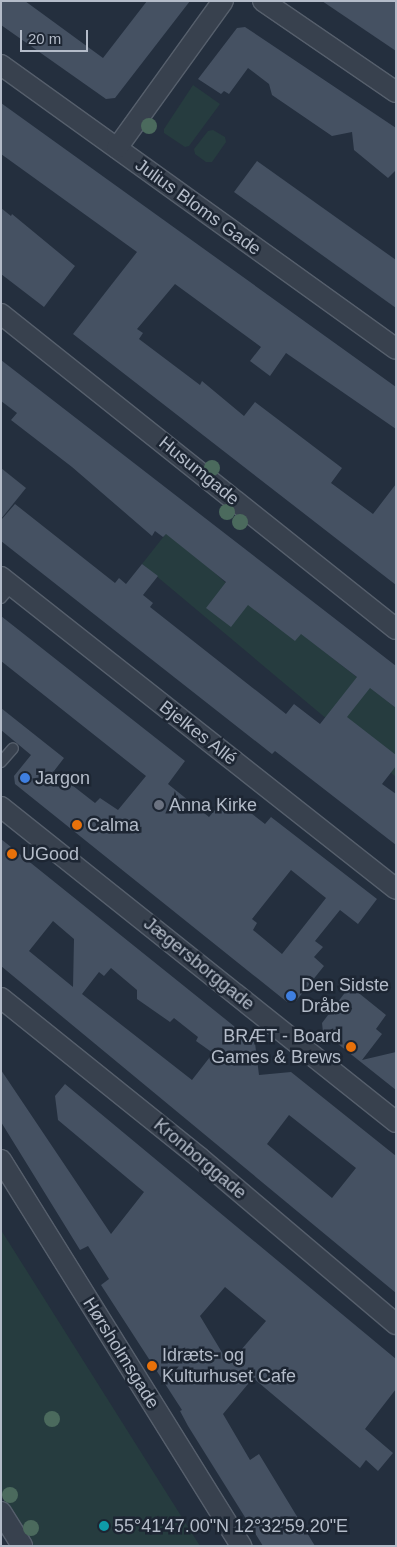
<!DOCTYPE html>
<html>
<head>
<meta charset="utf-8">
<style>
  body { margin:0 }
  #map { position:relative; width:397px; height:1547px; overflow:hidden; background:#242f3e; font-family:Arial,sans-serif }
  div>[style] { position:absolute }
  .green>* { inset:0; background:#263c3f }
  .building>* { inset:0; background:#455162 }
  .roads { filter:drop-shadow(1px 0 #565f6c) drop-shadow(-1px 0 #565f6c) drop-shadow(0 1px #565f6c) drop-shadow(0 -1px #565f6c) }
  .service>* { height:10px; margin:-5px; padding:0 5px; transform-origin:5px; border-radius:5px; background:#38414e }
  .minor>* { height:20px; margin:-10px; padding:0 10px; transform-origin:10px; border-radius:10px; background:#38414e }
  .trees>* { width:16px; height:16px; margin:-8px; border-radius:50%; background:#4b6a5d }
  .dots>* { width:14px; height:14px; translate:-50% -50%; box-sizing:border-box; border:2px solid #1d2633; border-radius:50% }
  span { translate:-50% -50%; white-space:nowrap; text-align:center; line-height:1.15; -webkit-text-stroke:5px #1d2633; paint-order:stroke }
  .street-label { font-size:18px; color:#b4bcc9 }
  .poi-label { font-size:18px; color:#b4bcc9 }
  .left { translate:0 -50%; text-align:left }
  .right { translate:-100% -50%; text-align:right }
  .frame { position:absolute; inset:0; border:2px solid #b4bcc9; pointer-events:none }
  .scale { position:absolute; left:20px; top:30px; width:68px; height:22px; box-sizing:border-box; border:2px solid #b4bcc9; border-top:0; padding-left:6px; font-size:15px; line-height:18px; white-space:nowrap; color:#b4bcc9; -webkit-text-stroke:4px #1d2633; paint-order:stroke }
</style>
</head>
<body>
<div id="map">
  <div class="green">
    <i style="clip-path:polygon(193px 85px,220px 104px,189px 146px,185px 147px,164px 133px,164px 129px)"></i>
    <i style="clip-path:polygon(213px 130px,225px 137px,226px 142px,212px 162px,206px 162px,195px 154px,194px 149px,208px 131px)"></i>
    <i style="clip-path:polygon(168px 531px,267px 620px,274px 625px,283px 619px,396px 708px,396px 777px,142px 564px)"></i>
    <i style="clip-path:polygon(1px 1230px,200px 1546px,34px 1546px,1px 1492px)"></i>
  </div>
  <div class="building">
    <i style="clip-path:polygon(1px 1px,25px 1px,103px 58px,147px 1px,190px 1px,115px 98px,106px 99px,1px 25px)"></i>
    <i style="clip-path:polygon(322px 1px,396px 1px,396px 51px)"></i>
    <i style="clip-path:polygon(245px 27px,396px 128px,396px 170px,388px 178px,354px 150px,352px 132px,332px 136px,272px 95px,269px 84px,248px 68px,229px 94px,224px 91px,221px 94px,198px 79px,237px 28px)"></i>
    <i style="clip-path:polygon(1px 103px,396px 387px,396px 429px,286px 353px,270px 376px,250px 361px,261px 347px,175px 284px,137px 329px,143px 333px,139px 339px,200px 385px,202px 381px,244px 416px,255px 402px,342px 468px,331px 483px,373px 514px,396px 484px,396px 585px,73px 334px,137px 252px,1px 154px)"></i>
    <i style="clip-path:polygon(257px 161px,396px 260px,396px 308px,234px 192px)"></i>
    <i style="clip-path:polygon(1px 208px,11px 216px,12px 214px,75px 266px,44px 307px,1px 274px)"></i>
    <i style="clip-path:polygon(1px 360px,396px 666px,396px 708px,370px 688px,347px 717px,396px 755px,396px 766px,382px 784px,396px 794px,396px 845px,275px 751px,272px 754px,1px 541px,1px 520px,15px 504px,115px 583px,119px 578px,126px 584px,142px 564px,158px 576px,143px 595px,153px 603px,150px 607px,286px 714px,294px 704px,320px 724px,357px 677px,301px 634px,295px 641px,248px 605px,231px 627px,206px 608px,226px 582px,166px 534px,163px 537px,155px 531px,152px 536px,72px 467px,11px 420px,17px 413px,1px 401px)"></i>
    <i style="clip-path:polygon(1px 468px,26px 488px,1px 519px)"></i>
    <i style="clip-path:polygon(evenodd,1px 616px,185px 761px,168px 784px,209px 817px,228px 795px,265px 824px,271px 817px,377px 899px,358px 924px,340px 910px,315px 941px,323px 947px,314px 957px,324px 966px,296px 1001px,287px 1002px,15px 784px,14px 776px,31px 755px,1px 730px,1px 708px,64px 758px,54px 771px,95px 803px,100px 798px,118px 810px,146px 776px,1px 661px,1px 616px,291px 870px,326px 898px,282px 954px,253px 930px,257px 923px,252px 919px,291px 870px)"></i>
    <i style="clip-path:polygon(evenodd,1px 839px,255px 1043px,259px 1075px,291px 1072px,396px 1156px,396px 1293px,1px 966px,1px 839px,53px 921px,74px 939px,73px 987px,29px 951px,53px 921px,1px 839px,111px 968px,137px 990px,137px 999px,170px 1022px,174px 1018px,198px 1037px,196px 1041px,213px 1053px,192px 1080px,82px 994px,99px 972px,104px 976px,111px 968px,1px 839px,289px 1115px,356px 1168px,332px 1198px,267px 1144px,289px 1115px)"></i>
    <i style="clip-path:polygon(350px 986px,386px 1015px,376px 1029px,382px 1034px,362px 1060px,396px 1052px,396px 1090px,323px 1032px,322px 1023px)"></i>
    <i style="clip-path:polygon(evenodd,1px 1070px,111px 1234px,144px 1192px,58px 1120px,55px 1096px,65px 1084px,396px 1359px,396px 1389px,365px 1429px,393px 1453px,378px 1471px,366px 1460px,360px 1468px,253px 1378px,223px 1414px,250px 1460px,259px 1454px,315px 1546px,263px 1546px,188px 1426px,180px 1411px,182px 1410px,101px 1285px,109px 1279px,88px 1246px,80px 1250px,1px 1122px,1px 1070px,225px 1287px,266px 1321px,229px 1364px,200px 1316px,225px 1287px)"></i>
  </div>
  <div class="roads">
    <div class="service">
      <i style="left:1px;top:598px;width:17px;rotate:-50deg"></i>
      <i style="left:1px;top:762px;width:18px;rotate:-49deg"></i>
    </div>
    <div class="minor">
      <i style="left:263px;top:1px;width:161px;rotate:34.4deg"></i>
      <i style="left:1px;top:65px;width:486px;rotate:35.7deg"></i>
      <i style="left:117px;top:148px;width:181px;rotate:-54.2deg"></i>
      <i style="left:1px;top:314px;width:505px;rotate:38.57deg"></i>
      <i style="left:1px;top:577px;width:503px;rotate:38.3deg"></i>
      <i style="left:1px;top:807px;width:505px;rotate:38.57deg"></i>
      <i style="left:1px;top:998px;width:255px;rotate:38.8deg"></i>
      <i style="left:200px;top:1158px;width:257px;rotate:40.3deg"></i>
      <i style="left:1px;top:1160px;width:455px;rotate:58.1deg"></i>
      <i style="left:1px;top:1512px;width:40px;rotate:58deg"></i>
    </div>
  </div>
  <div class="trees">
    <i style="left:149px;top:126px"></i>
    <i style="left:212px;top:468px"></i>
    <i style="left:227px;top:512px"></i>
    <i style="left:240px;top:522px"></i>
    <i style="left:52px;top:1419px"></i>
    <i style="left:10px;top:1495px"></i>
    <i style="left:31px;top:1528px"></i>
  </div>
  <div class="dots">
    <i style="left:25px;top:778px;background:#3f7fe0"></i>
    <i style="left:159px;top:805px;background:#6b7280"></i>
    <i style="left:77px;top:825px;background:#e8710a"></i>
    <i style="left:12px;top:854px;background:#e8710a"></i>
    <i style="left:291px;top:996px;background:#3f7fe0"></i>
    <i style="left:351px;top:1047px;background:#e8710a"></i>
    <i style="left:152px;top:1366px;background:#e8710a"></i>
    <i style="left:104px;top:1526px;background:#0f9aa8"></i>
  </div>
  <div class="street-label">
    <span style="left:198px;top:207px;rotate:36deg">Julius Bloms Gade</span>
    <span style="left:199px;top:471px;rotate:39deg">Husumgade</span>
    <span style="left:198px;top:733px;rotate:38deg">Bjelkes Allé</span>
    <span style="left:199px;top:964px;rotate:39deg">Jægersborggade</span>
    <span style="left:200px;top:1159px;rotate:40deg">Kronborggade</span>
    <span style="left:121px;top:1353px;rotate:58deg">Hørsholmsgade</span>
  </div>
  <div class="poi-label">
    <span class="left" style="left:35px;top:778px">Jargon</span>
    <span class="left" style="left:169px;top:805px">Anna Kirke</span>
    <span class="left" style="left:87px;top:825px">Calma</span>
    <span class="left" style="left:22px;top:854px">UGood</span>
    <span class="left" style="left:301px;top:996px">Den Sidste<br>Dråbe</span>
    <span class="right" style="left:341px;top:1047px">BRÆT - Board<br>Games &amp; Brews</span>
    <span class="left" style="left:162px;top:1366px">Idræts- og<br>Kulturhuset Cafe</span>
    <span class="left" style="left:114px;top:1526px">55°41′47.00"N 12°32′59.20"E</span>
  </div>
  <div class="frame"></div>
  <div class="scale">20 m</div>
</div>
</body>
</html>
